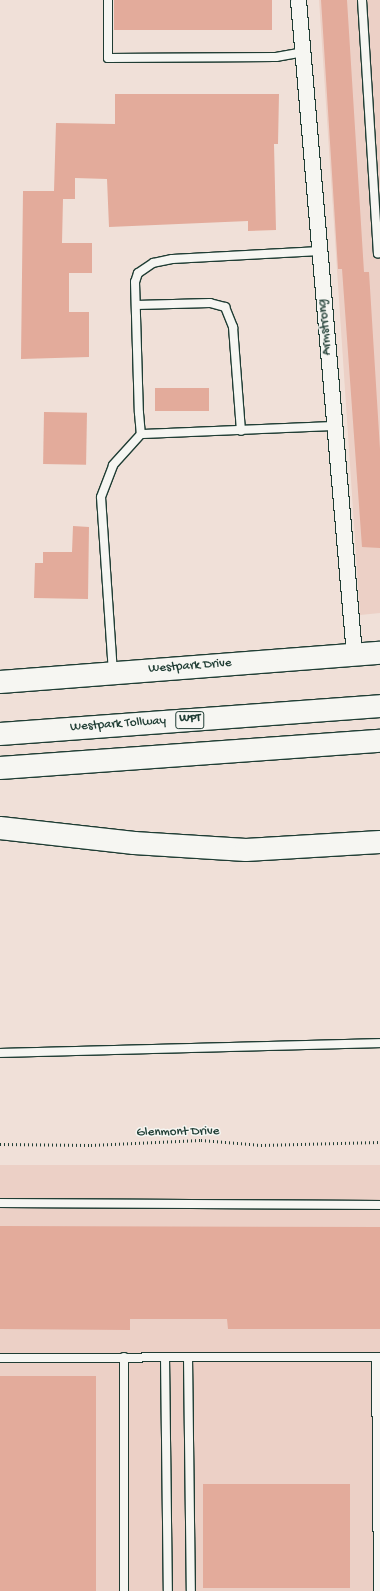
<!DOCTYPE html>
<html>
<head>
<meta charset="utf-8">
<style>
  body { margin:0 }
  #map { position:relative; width:380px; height:1591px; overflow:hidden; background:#f0e0d8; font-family:"Gochi Hand",sans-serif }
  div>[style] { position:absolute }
  .built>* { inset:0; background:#ecd0c6; transform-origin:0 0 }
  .building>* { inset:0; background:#e3ab9b; transform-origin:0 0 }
  .path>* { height:2.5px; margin-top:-1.25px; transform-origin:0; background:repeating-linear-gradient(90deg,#1f3d34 0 1px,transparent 0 4px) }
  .roads { filter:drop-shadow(1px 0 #1f3d34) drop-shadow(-1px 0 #1f3d34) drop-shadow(0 1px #1f3d34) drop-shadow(0 -1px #1f3d34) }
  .service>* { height:8px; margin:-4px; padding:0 4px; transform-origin:4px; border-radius:4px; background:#f6f6f2 }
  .minor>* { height:15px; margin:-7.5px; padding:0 7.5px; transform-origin:7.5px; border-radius:7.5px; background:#f6f6f2 }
  .secondary>* { height:22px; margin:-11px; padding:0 11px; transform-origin:11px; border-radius:11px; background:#f6f6f2 }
  .motorway>* { height:22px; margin:-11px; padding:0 11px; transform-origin:11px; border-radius:11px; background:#f6f6f2 }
  span { translate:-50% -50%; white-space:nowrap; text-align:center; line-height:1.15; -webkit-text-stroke:3px #f6f6f2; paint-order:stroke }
  .shield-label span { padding:1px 3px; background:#f6f6f2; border:1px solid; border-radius:3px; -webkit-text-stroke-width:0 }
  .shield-label { font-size:12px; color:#1f3d34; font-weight:700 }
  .street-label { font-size:13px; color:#1f3d34 }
</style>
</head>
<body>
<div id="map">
  <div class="built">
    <i style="clip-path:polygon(319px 0,380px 0,380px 613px,360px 615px)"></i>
    <i style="left:0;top:1165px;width:380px;height:426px"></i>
  </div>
  <div class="building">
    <i style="left:114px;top:0;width:158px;height:30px"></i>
    <i style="clip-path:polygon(321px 0,347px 0,364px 272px,369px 272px,380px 449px,380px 548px,362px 547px,342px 269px,338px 269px)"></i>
    <i style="clip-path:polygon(115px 94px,279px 94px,278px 144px,274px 144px,276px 230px,248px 231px,248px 221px,109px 227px,107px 179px,75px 178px,75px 199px,63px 199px,62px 243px,92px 243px,92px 273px,69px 273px,69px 312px,89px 312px,89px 357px,21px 359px,23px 191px,54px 191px,56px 123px,115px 124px)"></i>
    <i style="left:155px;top:388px;width:54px;height:23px"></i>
    <i style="left:44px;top:412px;width:43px;height:52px;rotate:1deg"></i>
    <i style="clip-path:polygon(73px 526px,89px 527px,88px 599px,34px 598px,35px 563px,43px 563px,43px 552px,72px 552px)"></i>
    <i style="clip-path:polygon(0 1226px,380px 1227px,380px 1329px,228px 1329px,227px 1319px,130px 1319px,130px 1330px,0 1329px)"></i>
    <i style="left:0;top:1376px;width:96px;height:215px"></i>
    <i style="left:203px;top:1484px;width:147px;height:104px"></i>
  </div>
  <div class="path">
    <i style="left:0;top:1144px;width:91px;rotate:0.6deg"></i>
    <i style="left:91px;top:1145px;width:110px;rotate:-2.6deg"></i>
    <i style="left:201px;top:1140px;width:60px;rotate:4.8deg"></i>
    <i style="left:261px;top:1145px;width:119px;rotate:-1.4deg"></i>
  </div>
  <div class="roads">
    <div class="service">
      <i style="left:108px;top:0;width:58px;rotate:90deg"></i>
      <i style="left:108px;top:58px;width:168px;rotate:-0.3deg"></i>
      <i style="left:276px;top:57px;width:27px;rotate:-10deg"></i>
      <i style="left:362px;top:0;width:254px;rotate:86.4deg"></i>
      <i style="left:378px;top:253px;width:2px"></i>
      <i style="left:320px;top:251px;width:148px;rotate:176.9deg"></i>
      <i style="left:172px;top:259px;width:19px;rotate:168deg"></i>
      <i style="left:153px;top:263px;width:18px;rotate:146deg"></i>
      <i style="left:138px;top:273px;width:9px;rotate:108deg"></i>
      <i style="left:135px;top:282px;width:131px;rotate:88.3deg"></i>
      <i style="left:139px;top:413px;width:21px;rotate:85deg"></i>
      <i style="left:141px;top:434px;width:194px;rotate:-2.4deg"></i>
      <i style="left:136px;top:305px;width:74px;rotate:-1.5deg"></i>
      <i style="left:210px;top:303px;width:16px;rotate:15deg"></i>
      <i style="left:225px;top:307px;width:22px;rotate:68deg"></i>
      <i style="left:233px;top:327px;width:104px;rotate:85.6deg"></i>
      <i style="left:113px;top:673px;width:176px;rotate:-93.9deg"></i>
      <i style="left:101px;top:497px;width:34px;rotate:-69deg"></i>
      <i style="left:113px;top:465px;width:42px;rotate:-47.9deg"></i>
      <i style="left:0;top:1053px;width:380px;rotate:-1.5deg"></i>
      <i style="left:0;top:1203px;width:380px;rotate:0.3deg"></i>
      <i style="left:124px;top:1357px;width:234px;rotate:90deg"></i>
      <i style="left:165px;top:1357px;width:234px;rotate:89.3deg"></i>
      <i style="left:188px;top:1357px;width:234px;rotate:89.3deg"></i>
      <i style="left:376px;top:1357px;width:234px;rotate:89.5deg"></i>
      <i style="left:0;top:1358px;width:380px;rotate:-0.2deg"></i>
    </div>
    <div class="minor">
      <i style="left:298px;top:0;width:657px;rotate:85.11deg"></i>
    </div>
    <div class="secondary">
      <i style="left:0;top:682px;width:381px;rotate:-4.4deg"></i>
    </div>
    <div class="motorway">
      <i style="left:0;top:734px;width:381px;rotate:-4.2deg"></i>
      <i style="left:0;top:768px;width:381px;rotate:-4.1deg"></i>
      <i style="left:0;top:828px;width:135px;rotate:6.4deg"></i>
      <i style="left:134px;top:843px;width:112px;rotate:3.6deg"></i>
      <i style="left:246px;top:850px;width:134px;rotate:-3.4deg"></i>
    </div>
  </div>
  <div class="shield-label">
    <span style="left:190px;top:720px">WPT</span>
  </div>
  <div class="street-label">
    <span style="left:326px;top:327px;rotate:-95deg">Armstrong</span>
    <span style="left:190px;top:667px;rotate:-4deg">Westpark Drive</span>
    <span style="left:118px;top:725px;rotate:-4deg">Westpark Tollway</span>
    <span style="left:178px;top:1133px;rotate:-1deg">Glenmont Drive</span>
  </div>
</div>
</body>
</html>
